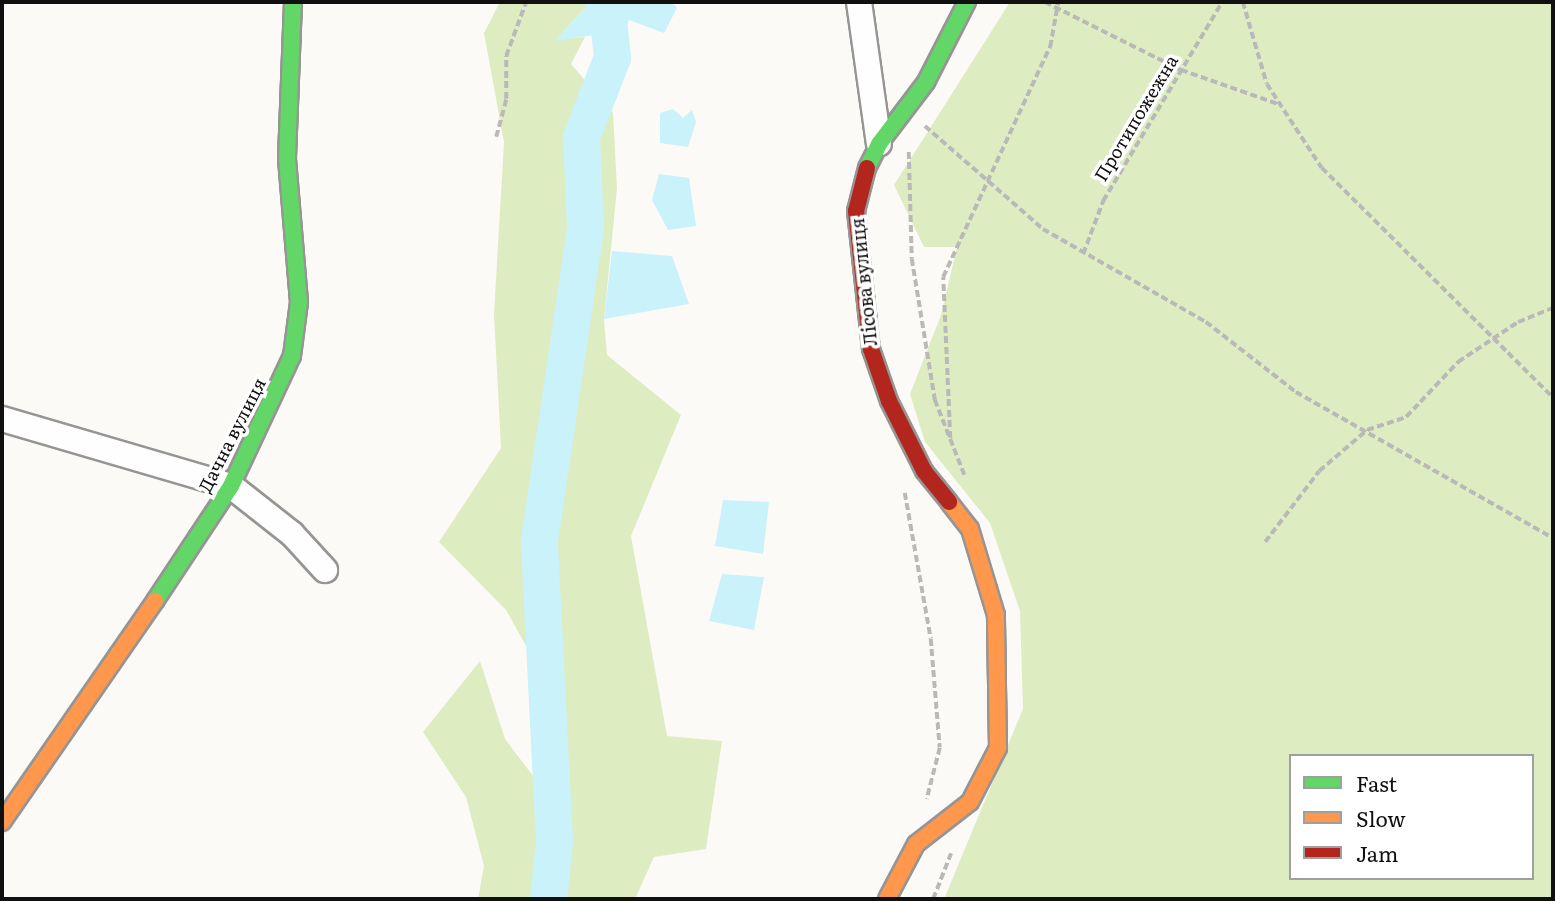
<!DOCTYPE html>
<html>
<head>
<meta charset="utf-8">
<style>
  body { margin:0 }
  #map { position:relative; width:1555px; height:901px; overflow:hidden; background:#fcfaf7; font-family:Literata,serif }
  div>[style] { position:absolute }
  .forest>* { inset:0; background:#deecc2 }
  .water>* { inset:0; background:#c9f2fa }
  .river>* { height:37px; margin:-18.5px; padding:0 18.5px; transform-origin:18.5px; border-radius:18.5px; background:#c9f2fa }
  .path>* { height:3.5px; margin-top:-1.75px; transform-origin:0; background:repeating-linear-gradient(90deg,#b9b9b8 0 7px,transparent 0 10.5px) }
  .roads { filter:drop-shadow(2px 0 #969594) drop-shadow(-2px 0 #969594) drop-shadow(0 2px #969594) drop-shadow(0 -2px #969594) }
  .street>* { height:24px; margin:-12px; padding:0 12px; transform-origin:12px; border-radius:12px; background:#fffefe }
  .fast>* { height:16px; margin:-8px; padding:0 8px; transform-origin:8px; border-radius:8px; background:#63d668 }
  .slow>* { height:16px; margin:-8px; padding:0 8px; transform-origin:8px; border-radius:8px; background:#ff974d }
  .jam>* { height:16px; margin:-8px; padding:0 8px; transform-origin:8px; border-radius:8px; background:#b3261e }
  span { translate:-50% -50%; white-space:nowrap; text-align:center; line-height:1.15; -webkit-text-stroke:7px #fff; paint-order:stroke }
  .street-label { font-size:18px; color:#101010 }
  .frame { position:absolute; inset:0; border:4px solid #101010; pointer-events:none }
  .legend { position:absolute; left:1289px; top:754px; width:245px; height:126px; box-sizing:border-box; background:#fff; border:2px solid #9f9f9f; margin:0; padding:9px 12px; list-style:none; font-size:21px; color:#101010 }
  .legend li { display:flex; align-items:center; gap:14px; height:35px }
  .legend b { width:35px; border:2px solid #9f9f9f }
</style>
</head>
<body>
<div id="map">
  <div class="forest">
    <i style="clip-path:polygon(500px 2px,585px 2px,585px 8px,556px 40px,585px 37px,571px 64px,613px 113px,617px 188px,604px 319px,607px 355px,681px 415px,631px 536px,667px 736px,722px 741px,706px 849px,654px 857px,635px 899px,478px 899px,484px 866px,466px 797px,423px 732px,480px 661px,505px 739px,546px 793px,567px 719px,506px 610px,439px 542px,501px 448px,494px 314px,504px 142px,484px 33px)"></i>
    <i style="clip-path:polygon(evenodd,1010px 2px,1553px 2px,1553px 899px,944px 899px,1023px 709px,1020px 611px,990px 523px,925px 442px,910px 394px,941px 315px,957px 247px,924px 247px,894px 185px,1010px 2px,1291px 756px,1532px 756px,1532px 878px,1291px 878px,1291px 756px)"></i>
  </div>
  <div class="water">
    <i style="clip-path:polygon(585px 2px,672px 2px,677px 8px,664px 33px,629px 20px,604px 98px,595px 77px,601px 34px,555px 41px,585px 8px)"></i>
    <i style="clip-path:polygon(673px 109px,683px 118px,692px 110px,696px 122px,688px 147px,660px 143px,660px 113px)"></i>
    <i style="clip-path:polygon(659px 174px,689px 178px,696px 226px,668px 230px,652px 200px)"></i>
    <i style="clip-path:polygon(612px 251px,672px 256px,689px 304px,604px 319px)"></i>
    <i style="clip-path:polygon(723px 500px,769px 502px,763px 554px,715px 546px)"></i>
    <i style="clip-path:polygon(722px 574px,764px 577px,754px 630px,709px 621px)"></i>
  </div>
  <div class="river">
    <i style="left:548px;top:899px;width:58px;rotate:-84.1deg"></i>
    <i style="left:554px;top:841px;width:301px;rotate:-92.9deg"></i>
    <i style="left:539px;top:540px;width:316px;rotate:-81.6deg"></i>
    <i style="left:585px;top:227px;width:90px;rotate:-92.5deg"></i>
    <i style="left:581px;top:137px;width:86px;rotate:-68.8deg"></i>
    <i style="left:612px;top:57px;width:55px;rotate:-96.2deg"></i>
  </div>
  <div class="path">
    <i style="left:1045px;top:2px;width:152px;rotate:26.6deg"></i>
    <i style="left:1181px;top:70px;width:103px;rotate:19.3deg"></i>
    <i style="left:1243px;top:2px;width:85px;rotate:73.7deg"></i>
    <i style="left:1267px;top:84px;width:100px;rotate:56.8deg"></i>
    <i style="left:1322px;top:168px;width:325px;rotate:44.8deg"></i>
    <i style="left:925px;top:126px;width:157px;rotate:41.1deg"></i>
    <i style="left:1043px;top:229px;width:188px;rotate:29.7deg"></i>
    <i style="left:1206px;top:322px;width:114px;rotate:37.9deg"></i>
    <i style="left:1296px;top:392px;width:296px;rotate:29.6deg"></i>
    <i style="left:496px;top:137px;width:39px;rotate:-75deg"></i>
    <i style="left:506px;top:99px;width:43px;rotate:-90deg"></i>
    <i style="left:506px;top:56px;width:58px;rotate:-69.7deg"></i>
    <i style="left:909px;top:152px;width:107px;rotate:88.4deg"></i>
    <i style="left:912px;top:259px;width:143px;rotate:80.7deg"></i>
    <i style="left:935px;top:400px;width:82px;rotate:68.5deg"></i>
    <i style="left:1083px;top:254px;width:57px;rotate:-69.3deg"></i>
    <i style="left:1103px;top:201px;width:232px;rotate:-59.1deg"></i>
    <i style="left:950px;top:438px;width:161px;rotate:-92.5deg"></i>
    <i style="left:943px;top:277px;width:254px;rotate:-65.1deg"></i>
    <i style="left:1050px;top:47px;width:46px;rotate:-79.9deg"></i>
    <i style="left:905px;top:493px;width:148px;rotate:79.9deg"></i>
    <i style="left:931px;top:639px;width:109px;rotate:85.3deg"></i>
    <i style="left:940px;top:748px;width:53px;rotate:104.3deg"></i>
    <i style="left:1265px;top:542px;width:89px;rotate:-52.7deg"></i>
    <i style="left:1319px;top:471px;width:63px;rotate:-40.5deg"></i>
    <i style="left:1367px;top:430px;width:41px;rotate:-18.4deg"></i>
    <i style="left:1406px;top:417px;width:76px;rotate:-46.6deg"></i>
    <i style="left:1458px;top:362px;width:72px;rotate:-33.7deg"></i>
    <i style="left:1518px;top:322px;width:38px;rotate:-22deg"></i>
    <i style="left:933px;top:899px;width:49px;rotate:-68.6deg"></i>
  </div>
  <div class="roads">
    <div class="street">
      <i style="left:859px;top:2px;width:143px;rotate:82deg"></i>
      <i style="left:2px;top:419px;width:239px;rotate:16.3deg"></i>
      <i style="left:231px;top:486px;width:78px;rotate:38.2deg"></i>
      <i style="left:292px;top:534px;width:49px;rotate:47.5deg"></i>
    </div>
    <div class="fast">
      <i style="left:867px;top:168px;width:27px;rotate:-63deg"></i>
      <i style="left:879px;top:144px;width:78px;rotate:-52.8deg"></i>
      <i style="left:926px;top:82px;width:90px;rotate:-62.9deg"></i>
      <i style="left:155px;top:601px;width:138px;rotate:-56.5deg"></i>
      <i style="left:231px;top:486px;width:144px;rotate:-64.9deg"></i>
      <i style="left:292px;top:356px;width:54px;rotate:-82.6deg"></i>
      <i style="left:299px;top:302px;width:144px;rotate:-94.8deg"></i>
      <i style="left:287px;top:158px;width:156px;rotate:-87.8deg"></i>
    </div>
    <div class="slow">
      <i style="left:2px;top:822px;width:269px;rotate:-55.3deg"></i>
      <i style="left:887px;top:899px;width:62px;rotate:-62.2deg"></i>
      <i style="left:916px;top:844px;width:68px;rotate:-37.9deg"></i>
      <i style="left:970px;top:802px;width:61px;rotate:-62.6deg"></i>
      <i style="left:998px;top:748px;width:133px;rotate:-90.9deg"></i>
      <i style="left:996px;top:615px;width:90px;rotate:-106.8deg"></i>
      <i style="left:970px;top:529px;width:34px;rotate:-128deg"></i>
    </div>
    <div class="jam">
      <i style="left:867px;top:168px;width:44px;rotate:104.3deg"></i>
      <i style="left:856px;top:211px;width:139px;rotate:83.8deg"></i>
      <i style="left:871px;top:349px;width:55px;rotate:70.9deg"></i>
      <i style="left:889px;top:401px;width:78px;rotate:63.4deg"></i>
      <i style="left:924px;top:471px;width:40px;rotate:51deg"></i>
    </div>
  </div>
  <div class="street-label">
    <span style="left:1136px;top:118px;rotate:-59deg">Протипожежна</span>
    <span style="left:864px;top:282px;rotate:-96deg">Лісова вулиця</span>
    <span style="left:232px;top:435px;rotate:-63deg">Дачна вулиця</span>
  </div>
  <div class="frame"></div>
  <ul class="legend">
  <li><b style="height:9px;background:#63d668"></b>Fast</li>
  <li><b style="height:9px;background:#ff974d"></b>Slow</li>
  <li><b style="height:9px;background:#b3261e"></b>Jam</li>
  </ul>
</div>
</body>
</html>
